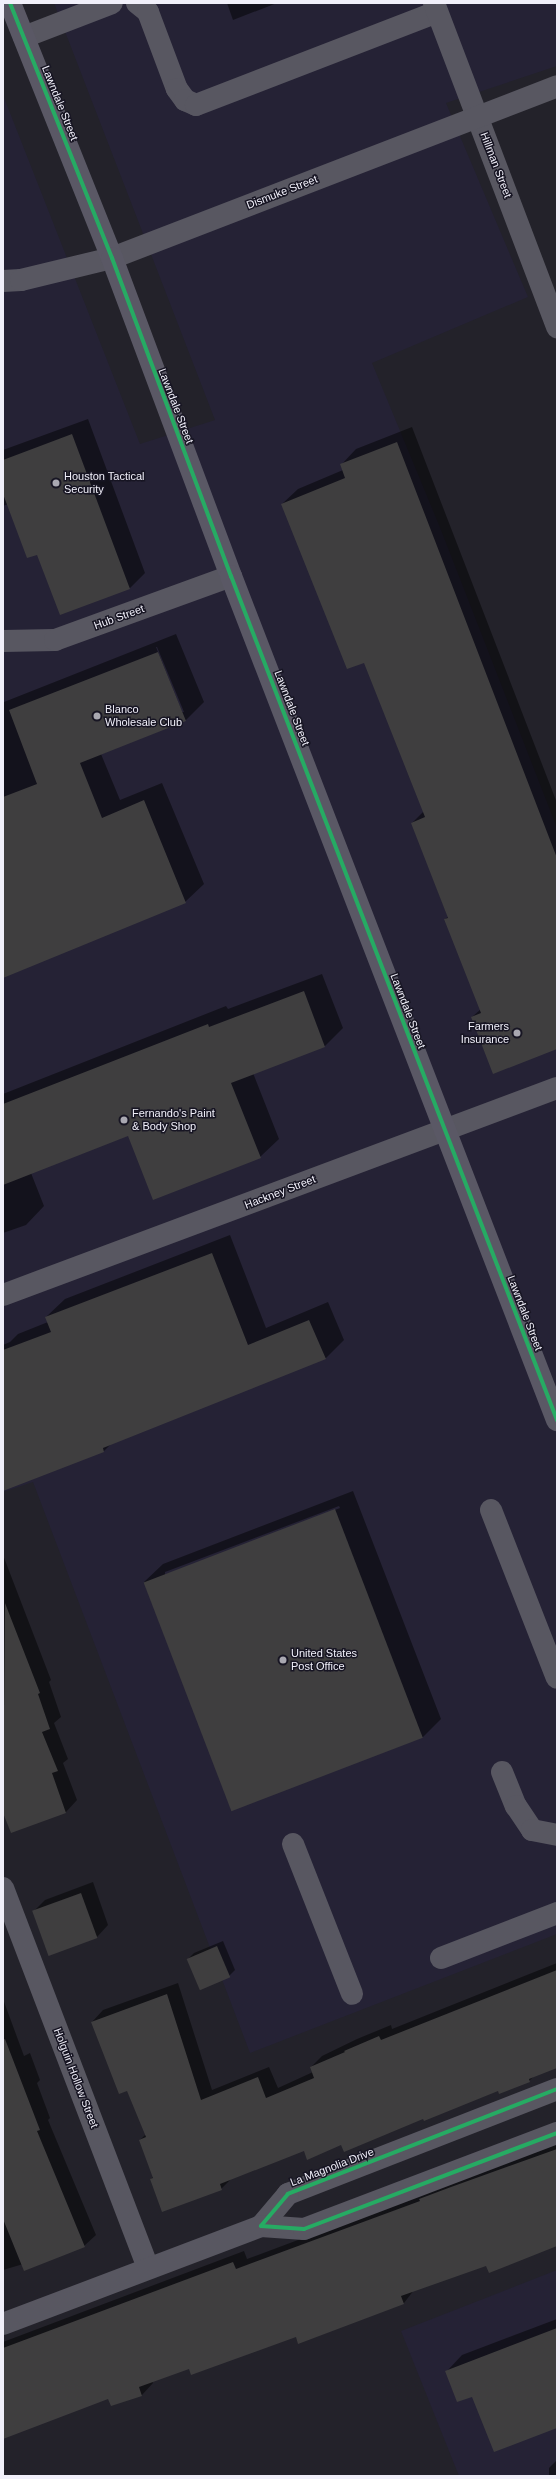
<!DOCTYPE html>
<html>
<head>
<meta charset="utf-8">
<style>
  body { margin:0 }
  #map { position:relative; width:560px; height:2479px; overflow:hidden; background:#23222a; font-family:Arial,sans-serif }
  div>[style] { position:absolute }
  .built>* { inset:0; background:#252235 }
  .shadow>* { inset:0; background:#0007 }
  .building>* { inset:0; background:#3f3e3f; transform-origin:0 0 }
  .minor>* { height:22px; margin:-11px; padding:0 11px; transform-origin:11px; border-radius:11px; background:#585761 }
  .major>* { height:22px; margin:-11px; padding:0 11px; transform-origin:11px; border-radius:11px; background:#5a5865 }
  .cycleway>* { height:4px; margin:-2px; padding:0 2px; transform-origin:2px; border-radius:2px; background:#26ab63 }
  .dots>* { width:11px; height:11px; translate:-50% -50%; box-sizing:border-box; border:2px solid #171523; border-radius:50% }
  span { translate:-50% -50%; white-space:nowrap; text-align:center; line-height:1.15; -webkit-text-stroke:3px #171523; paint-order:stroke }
  .street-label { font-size:11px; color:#f1f0fa }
  .poi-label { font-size:11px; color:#f1f0fa }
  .left { translate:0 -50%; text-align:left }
  .right { translate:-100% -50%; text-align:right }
  .frame { position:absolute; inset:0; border:4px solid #f1f0fa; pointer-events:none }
</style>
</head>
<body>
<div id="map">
  <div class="built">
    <i style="clip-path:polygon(54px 3px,557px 3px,557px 66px,446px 103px,528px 297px,372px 363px,441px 530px,557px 828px,557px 1934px,250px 2053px,33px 1482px,3px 1492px,3px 95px,140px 444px,215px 420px)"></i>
    <i style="clip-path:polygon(557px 2270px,557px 2476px,459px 2476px,401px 2331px)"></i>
  </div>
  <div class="shadow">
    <i style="clip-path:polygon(227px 3px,277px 3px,233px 20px)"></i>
    <i style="clip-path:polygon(88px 419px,145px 573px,130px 588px,37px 553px,8px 504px,3px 506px,3px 450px)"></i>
    <i style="clip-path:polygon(412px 427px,557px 803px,557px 1048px,472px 1017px,481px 1009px,445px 919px,448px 917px,412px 823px,424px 811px,365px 661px,282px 504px,298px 489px,343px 470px,341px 465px,356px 449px)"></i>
    <i style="clip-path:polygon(evenodd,176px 634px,204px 702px,186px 720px,101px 754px,120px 800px,162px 783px,204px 884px,185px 902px,3px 977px,3px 700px,4px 702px,176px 634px,156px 647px,157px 647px,184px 712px,182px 712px,156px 647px)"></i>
    <i style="clip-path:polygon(322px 974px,343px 1028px,325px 1046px,253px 1073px,279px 1139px,260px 1157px,129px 1135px,31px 1173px,44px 1206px,26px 1225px,3px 1233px,3px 1094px,226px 1006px,228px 1009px)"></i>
    <i style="clip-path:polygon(230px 1235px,266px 1328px,328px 1302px,344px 1340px,326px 1358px,112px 1443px,104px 1451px,3px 1490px,3px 1345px,10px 1342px,18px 1334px,48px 1322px,46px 1317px,65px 1299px)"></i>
    <i style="clip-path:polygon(evenodd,353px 1491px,441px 1719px,423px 1737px,232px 1810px,144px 1582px,163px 1564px,353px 1491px,339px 1506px,340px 1508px,165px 1575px,165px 1572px,339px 1506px)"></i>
    <i style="clip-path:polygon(3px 1555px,51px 1680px,49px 1682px,61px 1717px,54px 1723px,68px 1759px,63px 1763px,77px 1800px,66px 1812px,11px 1832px,3px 1812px)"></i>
    <i style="clip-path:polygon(93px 1882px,108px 1925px,97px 1937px,49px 1954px,34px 1911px,45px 1900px)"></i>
    <i style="clip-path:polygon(223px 1941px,235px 1970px,229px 1976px,188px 1959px,194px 1953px)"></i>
    <i style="clip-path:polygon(557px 1963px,557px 2067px,535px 2075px,529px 2081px,498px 2090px,424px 2117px,342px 2144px,304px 2150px,232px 2178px,221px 2189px,151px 2179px,154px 2176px,140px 2140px,146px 2134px,128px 2089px,92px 2022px,103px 2010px,178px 1983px,212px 2090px,269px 2067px,278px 2088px,313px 2072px,311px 2067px,322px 2056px,357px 2039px,391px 2025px,392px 2029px)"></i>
    <i style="clip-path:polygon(3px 1999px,24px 2056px,30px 2053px,40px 2080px,37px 2083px,50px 2118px,48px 2120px,96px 2235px,84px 2246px,3px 2270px)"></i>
    <i style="clip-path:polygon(557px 2143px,557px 2236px,414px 2290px,404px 2303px,189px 2368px,152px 2381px,153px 2383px,142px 2395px,112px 2405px,109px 2398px,3px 2437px,3px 2342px,244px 2251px,247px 2259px)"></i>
    <i style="clip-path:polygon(557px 2319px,557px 2427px,473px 2395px,447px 2371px,462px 2355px)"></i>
    <i style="clip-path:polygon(557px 2460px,557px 2476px,549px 2476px,549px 2468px)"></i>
  </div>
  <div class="building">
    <i style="clip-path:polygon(72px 434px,130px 589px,60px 615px,37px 555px,27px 558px,3px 494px,3px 460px)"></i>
    <i style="clip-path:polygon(397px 442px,557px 858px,557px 1049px,493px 1074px,471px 1017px,481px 1013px,444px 919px,448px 918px,411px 823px,425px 817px,364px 663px,347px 669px,281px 504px,345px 478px,340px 464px)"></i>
    <i style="clip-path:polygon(158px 652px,186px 721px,80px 763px,102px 818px,144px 800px,186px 903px,3px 978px,3px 797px,37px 784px,9px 710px)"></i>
    <i style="clip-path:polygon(304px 991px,325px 1047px,231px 1083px,261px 1158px,153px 1200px,128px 1136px,3px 1185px,3px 1104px,208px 1024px,209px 1027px)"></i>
    <i style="clip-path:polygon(212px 1253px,248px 1345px,309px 1320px,326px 1359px,103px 1448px,104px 1452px,3px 1491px,3px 1350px,51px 1332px,45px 1317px)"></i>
    <i style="left:335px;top:1509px;width:245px;height:205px;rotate:69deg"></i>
    <i style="clip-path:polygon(5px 1603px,40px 1693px,38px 1694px,50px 1729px,42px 1732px,58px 1771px,52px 1773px,66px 1813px,11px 1833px,3px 1813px)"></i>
    <i style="left:81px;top:1893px;width:48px;height:52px;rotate:70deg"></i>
    <i style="left:217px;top:1946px;width:34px;height:33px;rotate:67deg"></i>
    <i style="clip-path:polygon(557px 1970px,557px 2068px,529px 2079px,530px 2082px,499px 2094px,498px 2091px,424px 2121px,423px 2119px,344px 2152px,341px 2145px,307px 2160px,304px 2151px,220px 2184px,222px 2190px,162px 2212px,150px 2179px,153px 2178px,139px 2140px,146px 2137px,127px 2091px,119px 2094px,91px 2022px,167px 1994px,201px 2100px,258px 2077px,266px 2098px,314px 2078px,310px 2067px,345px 2052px,344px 2051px,379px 2036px,381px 2040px)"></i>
    <i style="clip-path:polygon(5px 2039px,40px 2130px,37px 2131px,85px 2247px,24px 2271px,3px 2219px,3px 2040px)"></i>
    <i style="clip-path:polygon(557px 2149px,557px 2246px,489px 2273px,486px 2266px,401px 2296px,404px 2304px,298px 2344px,296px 2337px,191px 2375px,189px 2369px,139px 2387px,142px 2396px,111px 2406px,108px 2399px,3px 2439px,3px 2348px,233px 2262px,236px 2269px,420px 2201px,419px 2199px,451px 2187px)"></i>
    <i style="clip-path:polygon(557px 2328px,557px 2428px,494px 2452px,472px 2397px,457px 2402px,445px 2371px)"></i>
  </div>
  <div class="minor">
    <i style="left:137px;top:3px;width:14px;rotate:39deg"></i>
    <i style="left:148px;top:12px;width:82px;rotate:69.4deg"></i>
    <i style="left:177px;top:89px;width:14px;rotate:54deg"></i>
    <i style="left:185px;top:100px;width:12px;rotate:24deg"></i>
    <i style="left:196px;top:105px;width:258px;rotate:-21.1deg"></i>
    <i style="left:434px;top:3px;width:347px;rotate:69.2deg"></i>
    <i style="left:24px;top:37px;width:94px;rotate:-21.1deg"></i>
    <i style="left:3px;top:281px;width:18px;rotate:-3deg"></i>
    <i style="left:21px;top:280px;width:94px;rotate:-13.6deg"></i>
    <i style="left:112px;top:258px;width:477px;rotate:-21.1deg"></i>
    <i style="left:3px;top:641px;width:52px;rotate:-1.1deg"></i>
    <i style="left:55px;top:640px;width:187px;rotate:-20deg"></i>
    <i style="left:3px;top:1295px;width:591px;rotate:-20.49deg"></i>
    <i style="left:491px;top:1510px;width:180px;rotate:68.6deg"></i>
    <i style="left:502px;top:1772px;width:37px;rotate:68deg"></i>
    <i style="left:516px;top:1806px;width:29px;rotate:56deg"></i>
    <i style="left:532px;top:1830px;width:25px;rotate:11deg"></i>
    <i style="left:293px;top:1844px;width:161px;rotate:68.5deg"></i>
    <i style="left:3px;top:1888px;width:407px;rotate:69.1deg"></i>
    <i style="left:441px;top:1958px;width:124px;rotate:-21.2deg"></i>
    <i style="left:557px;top:2089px;width:289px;rotate:158.7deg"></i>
    <i style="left:288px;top:2194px;width:42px;rotate:130.2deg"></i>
    <i style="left:261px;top:2226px;width:43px;rotate:4deg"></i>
    <i style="left:304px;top:2229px;width:271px;rotate:-20.8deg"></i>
    <i style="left:3px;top:2324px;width:276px;rotate:-20.8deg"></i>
  </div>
  <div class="major">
    <i style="left:10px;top:3px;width:275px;rotate:68.2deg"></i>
    <i style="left:112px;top:258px;width:340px;rotate:69.5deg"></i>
    <i style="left:231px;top:576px;width:905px;rotate:68.88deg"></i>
  </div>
  <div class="cycleway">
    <i style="left:10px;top:3px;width:275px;rotate:68.2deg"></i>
    <i style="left:112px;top:258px;width:340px;rotate:69.5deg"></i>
    <i style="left:231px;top:576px;width:905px;rotate:68.88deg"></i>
    <i style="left:557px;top:2089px;width:289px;rotate:158.7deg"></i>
    <i style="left:288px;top:2194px;width:42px;rotate:130.2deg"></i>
    <i style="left:261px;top:2226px;width:43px;rotate:4deg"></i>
    <i style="left:304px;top:2229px;width:271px;rotate:-20.8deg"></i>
  </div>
  <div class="dots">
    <i style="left:56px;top:483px;background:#a9a8b1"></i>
    <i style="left:97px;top:716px;background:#a9a8b1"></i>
    <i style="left:517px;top:1033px;background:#a9a8b1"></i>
    <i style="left:124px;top:1120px;background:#a9a8b1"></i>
    <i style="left:283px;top:1660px;background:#a9a8b1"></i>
  </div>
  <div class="street-label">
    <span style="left:60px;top:103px;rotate:68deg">Lawndale Street</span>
    <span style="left:496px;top:165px;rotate:69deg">Hillman Street</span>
    <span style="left:282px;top:192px;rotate:-21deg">Dismuke Street</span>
    <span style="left:176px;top:406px;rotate:69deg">Lawndale Street</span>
    <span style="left:119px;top:617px;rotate:-20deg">Hub Street</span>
    <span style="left:292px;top:708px;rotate:69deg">Lawndale Street</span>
    <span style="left:408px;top:1011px;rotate:69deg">Lawndale Street</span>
    <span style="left:280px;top:1192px;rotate:-21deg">Hackney Street</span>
    <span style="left:525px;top:1313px;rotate:69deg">Lawndale Street</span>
    <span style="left:76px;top:2078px;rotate:69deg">Holguin Hollow Street</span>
    <span style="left:332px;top:2167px;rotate:-21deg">La Magnolia Drive</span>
  </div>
  <div class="poi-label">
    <span class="left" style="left:64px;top:483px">Houston Tactical<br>Security</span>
    <span class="left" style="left:105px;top:716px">Blanco<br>Wholesale Club</span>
    <span class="right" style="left:509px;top:1033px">Farmers<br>Insurance</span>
    <span class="left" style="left:132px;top:1120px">Fernando's Paint<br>&amp; Body Shop</span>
    <span class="left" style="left:291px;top:1660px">United States<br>Post Office</span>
  </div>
  <div class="frame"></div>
</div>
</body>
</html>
